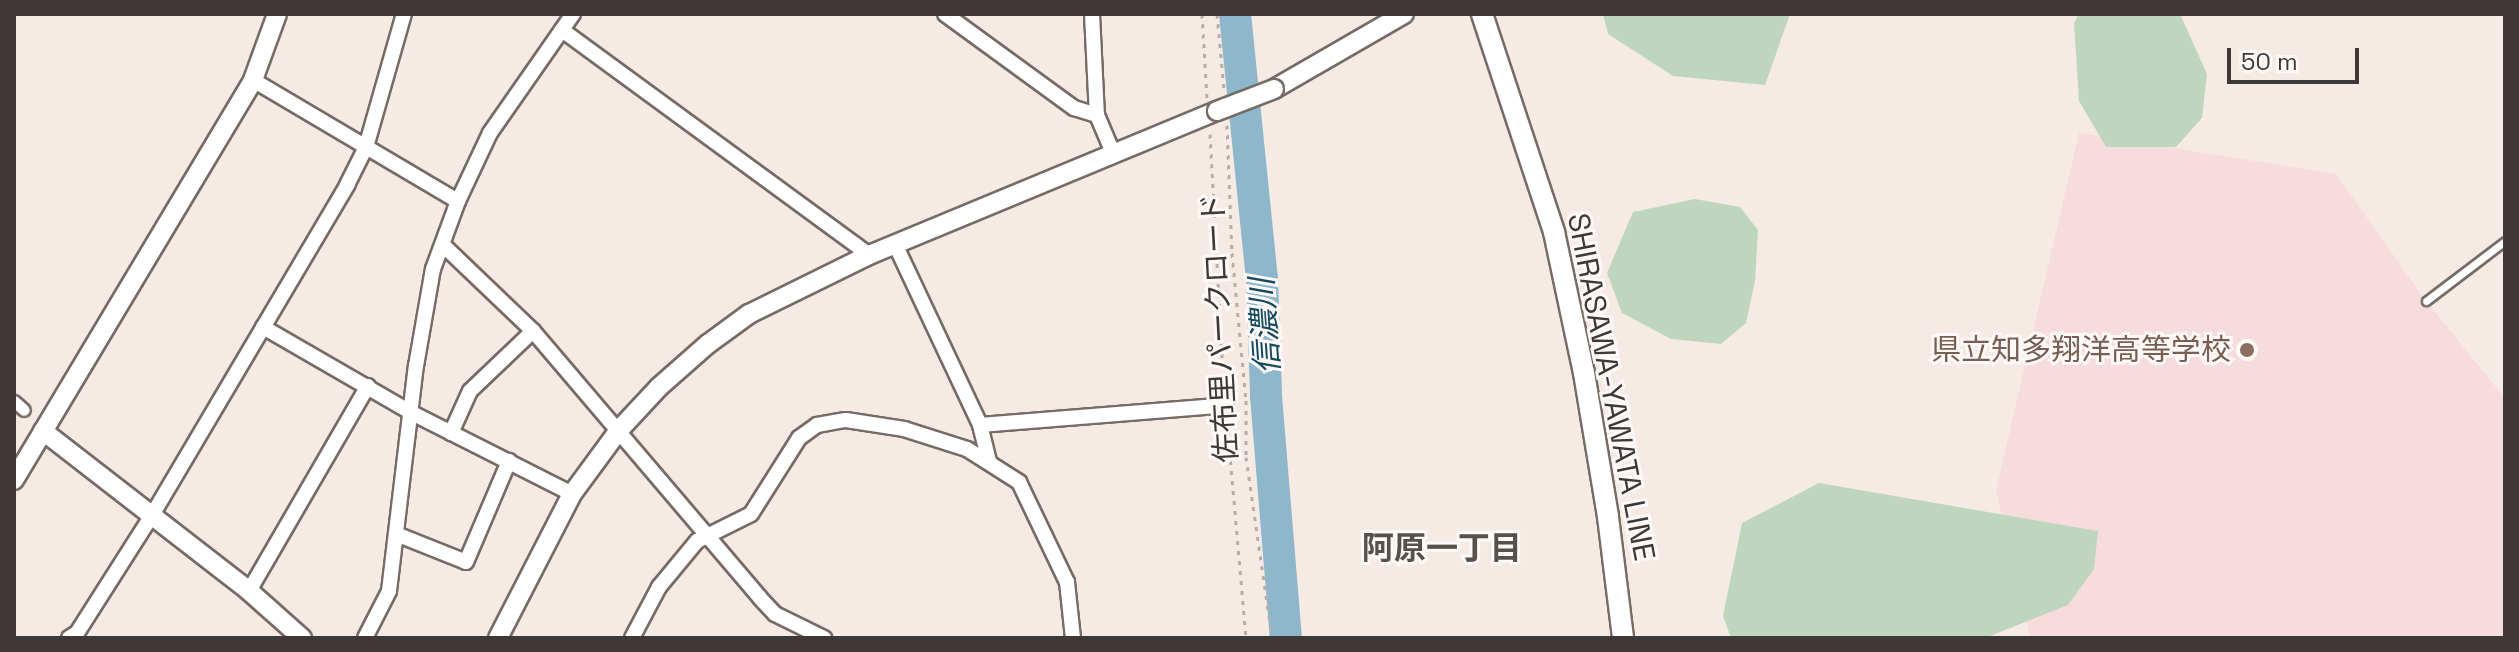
<!DOCTYPE html>
<html>
<head>
<meta charset="utf-8">
<style>
  body { margin:0 }
  #map { position:relative; width:2519px; height:652px; overflow:hidden; background:#f6eae5; font-family:"Space Grotesk","Noto Sans JP",sans-serif }
  div>[style] { position:absolute }
  .education>* { inset:0; background:#f7dcdd }
  .green>* { inset:0; background:#bfd6be }
  .river>* { height:32px; margin:-16px; padding:0 16px; transform-origin:16px; border-radius:16px; background:#8fb7cb }
  .path>* { height:3px; margin-top:-1.5px; transform-origin:0; background:repeating-linear-gradient(90deg,#b6ada9 0 4px,transparent 0 10px) }
  .roads { filter:drop-shadow(2px 0 #766b66) drop-shadow(-2px 0 #766b66) drop-shadow(0 2px #766b66) drop-shadow(0 -2px #766b66) }
  .service>* { height:7px; margin:-3.5px; padding:0 3.5px; transform-origin:3.5px; border-radius:3.5px; background:#fff }
  .pedestrian>* { height:11px; margin:-5.5px; padding:0 5.5px; transform-origin:5.5px; border-radius:5.5px; background:#fff }
  .minor>* { height:14px; margin:-7px; padding:0 7px; transform-origin:7px; border-radius:7px; background:#fff }
  .tertiary>* { height:18px; margin:-9px; padding:0 9px; transform-origin:9px; border-radius:9px; background:#fff }
  .secondary>* { height:20px; margin:-10px; padding:0 10px; transform-origin:10px; border-radius:10px; background:#fff }
  .bridges { filter:drop-shadow(2px 0 #766b66) drop-shadow(-2px 0 #766b66) drop-shadow(0 2px #766b66) drop-shadow(0 -2px #766b66) }
  .tertiary-bridge>* { height:18px; margin:-9px; padding:0 9px; transform-origin:9px; border-radius:9px; background:#fff }
  .dots>* { width:22px; height:22px; translate:-50% -50%; box-sizing:border-box; border:4px solid #fef9f7; border-radius:50% }
  span { translate:-50% -50%; white-space:nowrap; text-align:center; line-height:1.15; -webkit-text-stroke:6px #fef9f7; paint-order:stroke }
  .street-label { font-size:30px; color:#3e3937 }
  .education-label { font-size:30px; color:#785e54 }
  .right { translate:-100% -50%; text-align:right }
  .water-label { font-size:32px; color:#144a5f; font-style:italic }
  .neighbourhood-label { font-size:32px; color:#5a504b; font-weight:700 }
  .frame { position:absolute; inset:0; border:16px solid #3e3937; pointer-events:none }
  .scale { position:absolute; left:2227px; top:48px; width:132px; height:36px; box-sizing:border-box; border:4px solid #3e3937; border-top:0; padding-left:10px; font-size:24px; line-height:28px; white-space:nowrap; color:#3e3937; -webkit-text-stroke:6px #fef9f7; paint-order:stroke }
</style>
</head>
<body>
<div id="map">
  <div class="education">
    <i style="clip-path:polygon(2079px 133px,2336px 174px,2426px 301px,2505px 398px,2505px 638px,2030px 638px,1996px 490px)"></i>
  </div>
  <div class="green">
    <i style="clip-path:polygon(1603px 14px,1790px 14px,1765px 85px,1673px 76px,1608px 34px)"></i>
    <i style="clip-path:polygon(2079px 14px,2180px 14px,2207px 74px,2202px 118px,2176px 147px,2106px 147px,2079px 101px,2074px 23px)"></i>
    <i style="clip-path:polygon(1695px 199px,1740px 207px,1758px 230px,1755px 281px,1746px 323px,1721px 344px,1671px 339px,1622px 313px,1607px 273px,1633px 212px)"></i>
    <i style="clip-path:polygon(1819px 483px,2098px 531px,2094px 569px,2068px 605px,1985px 638px,1731px 638px,1723px 616px,1742px 523px)"></i>
  </div>
  <div class="river">
    <i style="left:1235px;top:14px;width:266px;rotate:84.2deg"></i>
    <i style="left:1262px;top:279px;width:117px;rotate:88deg"></i>
    <i style="left:1266px;top:396px;width:243px;rotate:85.3deg"></i>
  </div>
  <div class="path">
    <i style="left:1202px;top:14px;width:84px;rotate:86.6deg"></i>
    <i style="left:1217px;top:14px;width:75px;rotate:84.7deg"></i>
    <i style="left:1227px;top:125px;width:128px;rotate:87.8deg"></i>
    <i style="left:1232px;top:253px;width:148px;rotate:84.6deg"></i>
    <i style="left:1246px;top:400px;width:57px;rotate:90deg"></i>
    <i style="left:1246px;top:457px;width:183px;rotate:81.8deg"></i>
    <i style="left:1210px;top:134px;width:255px;rotate:86.9deg"></i>
    <i style="left:1227px;top:421px;width:218px;rotate:85deg"></i>
  </div>
  <div class="roads">
    <div class="service">
      <i style="left:2426px;top:301px;width:99px;rotate:-37.2deg"></i>
    </div>
    <div class="pedestrian">
      <i style="left:14px;top:401px;width:13px;rotate:42deg"></i>
    </div>
    <div class="minor">
      <i style="left:945px;top:14px;width:160px;rotate:36.1deg"></i>
      <i style="left:1074px;top:108px;width:24px;rotate:17deg"></i>
      <i style="left:1092px;top:14px;width:101px;rotate:87.2deg"></i>
      <i style="left:1097px;top:115px;width:39px;rotate:67deg"></i>
      <i style="left:562px;top:30px;width:381px;rotate:36.2deg"></i>
      <i style="left:253px;top:80px;width:238px;rotate:30.6deg"></i>
      <i style="left:895px;top:244px;width:200px;rotate:64.8deg"></i>
      <i style="left:980px;top:425px;width:37px;rotate:76deg"></i>
      <i style="left:443px;top:245px;width:124px;rotate:43.7deg"></i>
      <i style="left:533px;top:331px;width:350px;rotate:49.6deg"></i>
      <i style="left:760px;top:598px;width:22px;rotate:47deg"></i>
      <i style="left:775px;top:614px;width:55px;rotate:26.1deg"></i>
      <i style="left:263px;top:327px;width:170px;rotate:30deg"></i>
      <i style="left:410px;top:412px;width:182px;rotate:26.8deg"></i>
      <i style="left:980px;top:425px;width:247px;rotate:-4.6deg"></i>
      <i style="left:451px;top:433px;width:46px;rotate:-65.7deg"></i>
      <i style="left:470px;top:391px;width:87px;rotate:-43.6deg"></i>
      <i style="left:396px;top:534px;width:75px;rotate:21.8deg"></i>
      <i style="left:466px;top:562px;width:110px;rotate:-66.9deg"></i>
      <i style="left:249px;top:591px;width:237px;rotate:-59.9deg"></i>
      <i style="left:69px;top:638px;width:9px;rotate:-32deg"></i>
      <i style="left:77px;top:633px;width:138px;rotate:-57.5deg"></i>
      <i style="left:151px;top:517px;width:386px;rotate:-59.4deg"></i>
      <i style="left:347px;top:185px;width:42px;rotate:-63.4deg"></i>
      <i style="left:366px;top:147px;width:138px;rotate:-74.1deg"></i>
      <i style="left:365px;top:638px;width:53px;rotate:-62.9deg"></i>
      <i style="left:389px;top:591px;width:227px;rotate:-83.2deg"></i>
      <i style="left:416px;top:366px;width:98px;rotate:-80.1deg"></i>
      <i style="left:433px;top:269px;width:72px;rotate:-69.8deg"></i>
      <i style="left:458px;top:201px;width:75px;rotate:-64.8deg"></i>
      <i style="left:490px;top:133px;width:145px;rotate:-55.1deg"></i>
      <i style="left:632px;top:638px;width:58px;rotate:-62.1deg"></i>
      <i style="left:659px;top:587px;width:60px;rotate:-50.4deg"></i>
      <i style="left:697px;top:541px;width:60px;rotate:-26.6deg"></i>
      <i style="left:751px;top:514px;width:90px;rotate:-57.7deg"></i>
      <i style="left:799px;top:438px;width:22px;rotate:-36deg"></i>
      <i style="left:817px;top:425px;width:29px;rotate:-10deg"></i>
      <i style="left:846px;top:420px;width:59px;rotate:8.8deg"></i>
      <i style="left:904px;top:429px;width:66px;rotate:17.6deg"></i>
      <i style="left:967px;top:449px;width:62px;rotate:32.4deg"></i>
      <i style="left:1019px;top:482px;width:111px;rotate:64.4deg"></i>
      <i style="left:1067px;top:582px;width:56px;rotate:83.9deg"></i>
    </div>
    <div class="tertiary">
      <i style="left:1274px;top:89px;width:150px;rotate:-30deg"></i>
      <i style="left:43px;top:431px;width:261px;rotate:37.8deg"></i>
      <i style="left:249px;top:591px;width:71px;rotate:41.6deg"></i>
      <i style="left:14px;top:480px;width:466px;rotate:-59.1deg"></i>
      <i style="left:253px;top:80px;width:70px;rotate:-70deg"></i>
      <i style="left:498px;top:638px;width:162px;rotate:-62.8deg"></i>
      <i style="left:572px;top:494px;width:79px;rotate:-53.7deg"></i>
      <i style="left:619px;top:430px;width:59px;rotate:-47.1deg"></i>
      <i style="left:659px;top:387px;width:65px;rotate:-41.3deg"></i>
      <i style="left:708px;top:344px;width:51px;rotate:-36.2deg"></i>
      <i style="left:749px;top:314px;width:134px;rotate:-26.2deg"></i>
      <i style="left:869px;top:255px;width:377px;rotate:-22.5deg"></i>
    </div>
    <div class="secondary">
      <i style="left:1482px;top:14px;width:230px;rotate:71.7deg"></i>
      <i style="left:1554px;top:232px;width:144px;rotate:78deg"></i>
      <i style="left:1584px;top:373px;width:146px;rotate:80.5deg"></i>
      <i style="left:1608px;top:517px;width:122px;rotate:82.9deg"></i>
    </div>
  </div>
  <div class="bridges">
    <div class="tertiary-bridge">
      <i style="left:1217px;top:111px;width:61px;rotate:-21.1deg"></i>
    </div>
  </div>
  <div class="dots">
    <i style="left:2247px;top:350px;background:#8d6e63"></i>
  </div>
  <div class="street-label">
    <span style="left:1220px;top:328px;rotate:-93deg">佐布里パークロード</span>
    <span style="left:1611px;top:387px;rotate:79deg">SHIRASAWA-YAWATA LINE</span>
  </div>
  <div class="education-label">
    <span class="right" style="left:2231px;top:350px">県立知多翔洋高等学校</span>
  </div>
  <div class="water-label">
    <span style="left:1265px;top:326px;rotate:-94deg">信濃川</span>
  </div>
  <div class="neighbourhood-label">
    <span style="left:1442px;top:548px">阿原一丁目</span>
  </div>
  <div class="frame"></div>
  <div class="scale">50 m</div>
</div>
</body>
</html>
